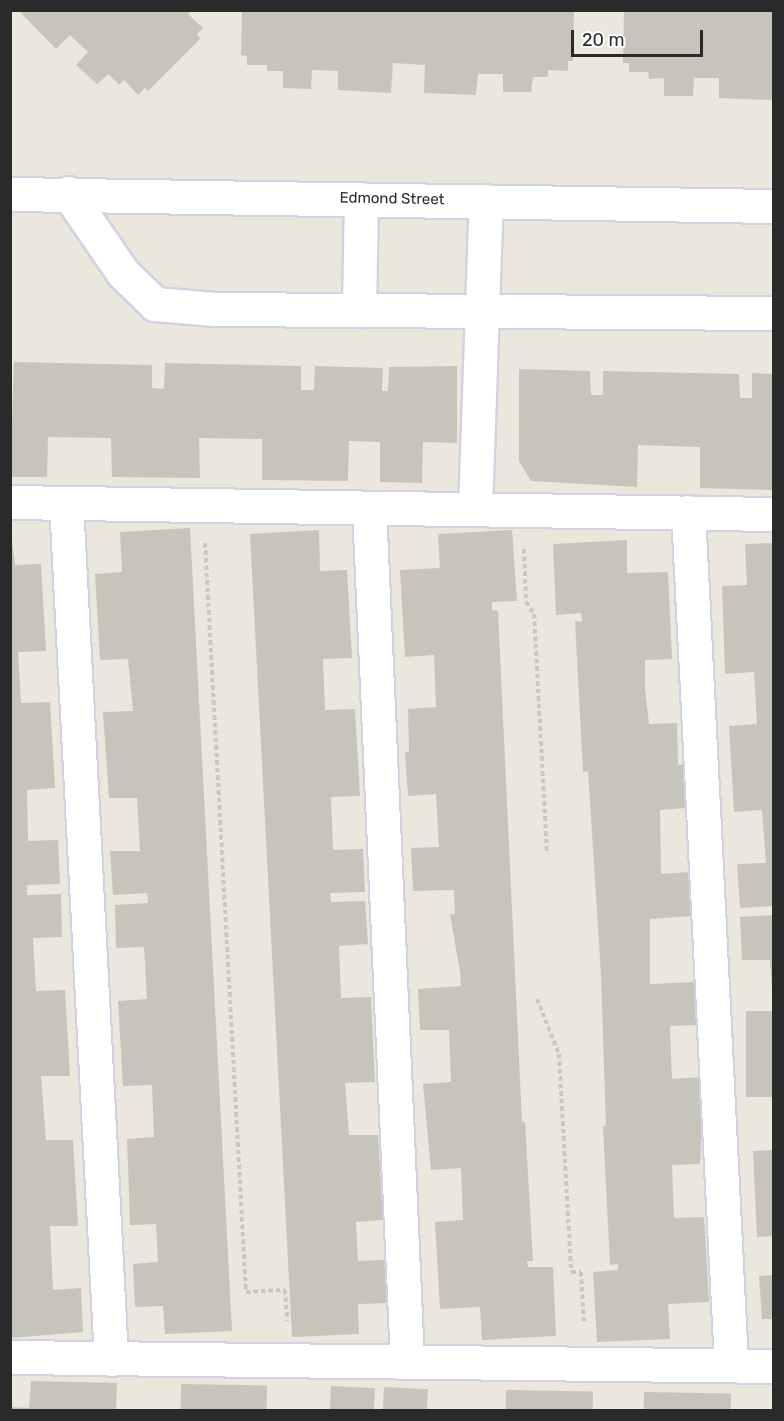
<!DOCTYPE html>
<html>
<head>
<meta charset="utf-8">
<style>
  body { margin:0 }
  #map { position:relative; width:784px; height:1421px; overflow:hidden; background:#ece7dc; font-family:Rubik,sans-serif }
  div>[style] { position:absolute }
  .building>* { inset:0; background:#c7c4bb; transform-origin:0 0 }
  .path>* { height:4px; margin-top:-2px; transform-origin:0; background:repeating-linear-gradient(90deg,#c8c8c8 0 4.5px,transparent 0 7.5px) }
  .roads { filter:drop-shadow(2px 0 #d1d2e2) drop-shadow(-2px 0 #d1d2e2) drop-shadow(0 2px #d1d2e2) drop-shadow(0 -2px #d1d2e2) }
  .street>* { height:33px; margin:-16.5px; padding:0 16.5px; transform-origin:16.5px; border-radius:16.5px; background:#fff }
  .secondary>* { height:33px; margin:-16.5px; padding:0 16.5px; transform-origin:16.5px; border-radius:16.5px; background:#fff }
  span { translate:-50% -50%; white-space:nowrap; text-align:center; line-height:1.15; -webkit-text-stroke:5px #fff; paint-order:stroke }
  .street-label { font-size:15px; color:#2a2a2a }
  .frame { position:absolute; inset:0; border:12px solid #2a2a2a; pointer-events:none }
  .scale { position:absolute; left:571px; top:30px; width:132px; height:27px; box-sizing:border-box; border:3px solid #2a2a2a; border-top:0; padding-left:8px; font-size:18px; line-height:21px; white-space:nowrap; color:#2a2a2a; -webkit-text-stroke:4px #fff; paint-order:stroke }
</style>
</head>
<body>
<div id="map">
  <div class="building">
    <i style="clip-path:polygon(18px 10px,193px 10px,188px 14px,203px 28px,197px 34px,200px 39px,148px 91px,145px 88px,138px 95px,124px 80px,119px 85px,109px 74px,97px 84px,76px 65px,88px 52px,70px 35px,56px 49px)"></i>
    <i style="clip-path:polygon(242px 10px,574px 10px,573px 61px,568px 61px,568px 71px,548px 70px,548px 77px,533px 77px,531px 92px,503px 92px,503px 74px,478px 74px,476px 95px,424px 93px,425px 65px,393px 63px,391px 93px,338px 90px,338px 71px,312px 70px,311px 89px,283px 88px,283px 71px,267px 71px,267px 65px,247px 65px,247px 56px,241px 55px)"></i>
    <i style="clip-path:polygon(624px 10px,774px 10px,773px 100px,719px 98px,719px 78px,694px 78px,693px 96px,664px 96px,664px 78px,649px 79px,648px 72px,629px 72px,629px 63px,623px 63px)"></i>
    <i style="clip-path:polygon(14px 362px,152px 365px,152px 388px,164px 389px,165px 363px,301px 366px,301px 390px,314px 390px,315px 366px,383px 368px,382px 391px,388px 391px,389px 367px,457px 366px,457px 443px,423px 442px,422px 483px,380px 482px,380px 442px,349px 441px,348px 481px,262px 480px,262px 439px,199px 438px,200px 478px,112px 477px,111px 438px,48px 437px,47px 477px,10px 477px)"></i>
    <i style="clip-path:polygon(519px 369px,590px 371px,591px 395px,603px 395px,603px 371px,739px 374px,740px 398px,752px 398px,752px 373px,774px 374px,774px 490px,700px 488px,700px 447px,638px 445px,637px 487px,531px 481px,519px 461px)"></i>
    <i style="clip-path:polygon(10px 524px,15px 565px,41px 564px,46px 651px,18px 652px,21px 703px,50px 702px,55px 788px,27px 790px,28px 841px,58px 840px,60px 884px,27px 885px,27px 895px,61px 894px,62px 937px,33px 938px,36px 991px,65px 990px,70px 1076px,41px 1076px,46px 1140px,73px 1140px,78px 1226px,50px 1226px,53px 1290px,81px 1288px,83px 1332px,10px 1338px)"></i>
    <i style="clip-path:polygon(190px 528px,232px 1331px,165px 1334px,163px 1306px,135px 1307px,133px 1264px,158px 1262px,156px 1224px,130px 1225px,127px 1139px,154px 1137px,152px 1085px,123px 1086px,118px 1001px,147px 999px,144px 947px,116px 948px,115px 905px,148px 903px,147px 893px,113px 895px,110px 851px,140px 851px,137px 798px,109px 798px,103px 712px,133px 711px,128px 659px,100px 660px,95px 574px,122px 572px,120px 532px)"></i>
    <i style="clip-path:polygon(319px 530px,320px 571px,347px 570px,352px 658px,323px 659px,325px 710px,355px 709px,360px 796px,331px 797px,333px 850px,363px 849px,365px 892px,330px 893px,331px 902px,365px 901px,368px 944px,339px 946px,341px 998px,371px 997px,375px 1082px,345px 1083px,349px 1135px,378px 1135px,383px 1220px,356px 1222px,358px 1261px,384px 1260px,388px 1303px,358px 1304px,359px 1334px,292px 1337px,250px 534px)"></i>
    <i style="clip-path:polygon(512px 530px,517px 601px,492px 602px,492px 610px,498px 611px,522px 1122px,525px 1122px,533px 1261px,527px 1261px,528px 1267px,553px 1267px,556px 1336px,482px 1340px,480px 1307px,440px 1309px,435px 1222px,463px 1220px,461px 1168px,431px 1170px,423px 1084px,451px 1082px,449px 1030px,420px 1030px,418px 989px,461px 986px,460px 972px,450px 914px,455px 914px,454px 890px,413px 891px,411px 848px,439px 847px,436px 794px,408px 796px,405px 752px,409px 752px,408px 709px,436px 707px,434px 655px,405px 657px,400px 570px,440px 568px,438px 534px)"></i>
    <i style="clip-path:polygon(627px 540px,627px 573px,668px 572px,672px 659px,645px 660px,645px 688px,649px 724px,677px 723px,678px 765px,684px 764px,686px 808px,660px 810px,661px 874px,691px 872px,692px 916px,650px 919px,650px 984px,696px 982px,697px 1025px,670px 1026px,672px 1079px,700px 1077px,702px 1123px,700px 1164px,672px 1165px,674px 1218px,704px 1217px,709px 1302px,668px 1304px,670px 1339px,597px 1342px,593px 1272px,618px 1270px,618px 1264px,610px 1265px,603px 1126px,606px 1126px,601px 974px,588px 771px,583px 772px,575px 621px,582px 622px,581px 613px,556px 615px,553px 544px)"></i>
    <i style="clip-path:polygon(774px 543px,774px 906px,740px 908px,737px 864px,766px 863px,762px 810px,734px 812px,729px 726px,757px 724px,754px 672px,725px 674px,722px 586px,747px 585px,745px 544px)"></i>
    <i style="clip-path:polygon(774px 915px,774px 988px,772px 988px,770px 960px,742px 960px,740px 917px)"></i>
    <i style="left:774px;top:1011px;width:86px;height:28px;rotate:90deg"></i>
    <i style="clip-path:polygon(774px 1150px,774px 1236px,757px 1237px,753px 1151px)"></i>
    <i style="clip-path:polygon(774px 1275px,774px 1319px,762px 1319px,759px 1276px)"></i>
    <i style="clip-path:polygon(31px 1381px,117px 1383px,116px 1410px,10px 1410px,10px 1407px,29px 1408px)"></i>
    <i style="left:181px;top:1384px;width:86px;height:26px;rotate:1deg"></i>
    <i style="left:331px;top:1386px;width:44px;height:24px;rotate:3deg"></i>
    <i style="left:384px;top:1387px;width:44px;height:23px;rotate:3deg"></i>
    <i style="left:506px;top:1390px;width:87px;height:20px;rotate:1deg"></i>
    <i style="left:644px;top:1392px;width:87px;height:18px;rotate:1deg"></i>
  </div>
  <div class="path">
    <i style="left:205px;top:543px;width:750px;rotate:86.87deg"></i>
    <i style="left:246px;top:1292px;width:39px;rotate:-3deg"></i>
    <i style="left:285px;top:1290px;width:31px;rotate:86deg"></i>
    <i style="left:524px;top:549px;width:53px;rotate:87.8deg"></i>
    <i style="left:526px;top:602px;width:14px;rotate:56deg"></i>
    <i style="left:534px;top:614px;width:238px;rotate:86.9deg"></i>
    <i style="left:537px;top:999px;width:59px;rotate:68.2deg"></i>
    <i style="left:559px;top:1054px;width:218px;rotate:86.8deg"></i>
    <i style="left:571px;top:1272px;width:10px"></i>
    <i style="left:581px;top:1272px;width:52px;rotate:86.7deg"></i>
  </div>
  <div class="roads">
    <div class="street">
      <i style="left:68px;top:193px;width:97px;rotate:55.5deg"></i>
      <i style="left:123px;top:273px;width:45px;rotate:44.1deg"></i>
      <i style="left:155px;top:304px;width:60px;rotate:4.8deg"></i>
      <i style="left:215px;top:309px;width:559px;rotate:0.41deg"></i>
      <i style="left:359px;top:310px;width:111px;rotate:-89deg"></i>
      <i style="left:10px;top:502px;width:764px;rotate:0.9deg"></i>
      <i style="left:66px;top:503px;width:857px;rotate:86.99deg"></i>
      <i style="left:369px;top:508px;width:854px;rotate:87.45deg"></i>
      <i style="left:475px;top:509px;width:308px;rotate:-88deg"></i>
      <i style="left:688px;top:512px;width:854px;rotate:87.11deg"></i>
      <i style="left:10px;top:1357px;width:764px;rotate:0.67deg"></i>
    </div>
    <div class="secondary">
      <i style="left:10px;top:194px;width:764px;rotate:0.9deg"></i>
    </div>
  </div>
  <div class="street-label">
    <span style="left:392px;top:199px;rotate:1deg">Edmond Street</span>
  </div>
  <div class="frame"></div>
  <div class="scale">20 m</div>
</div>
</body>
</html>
